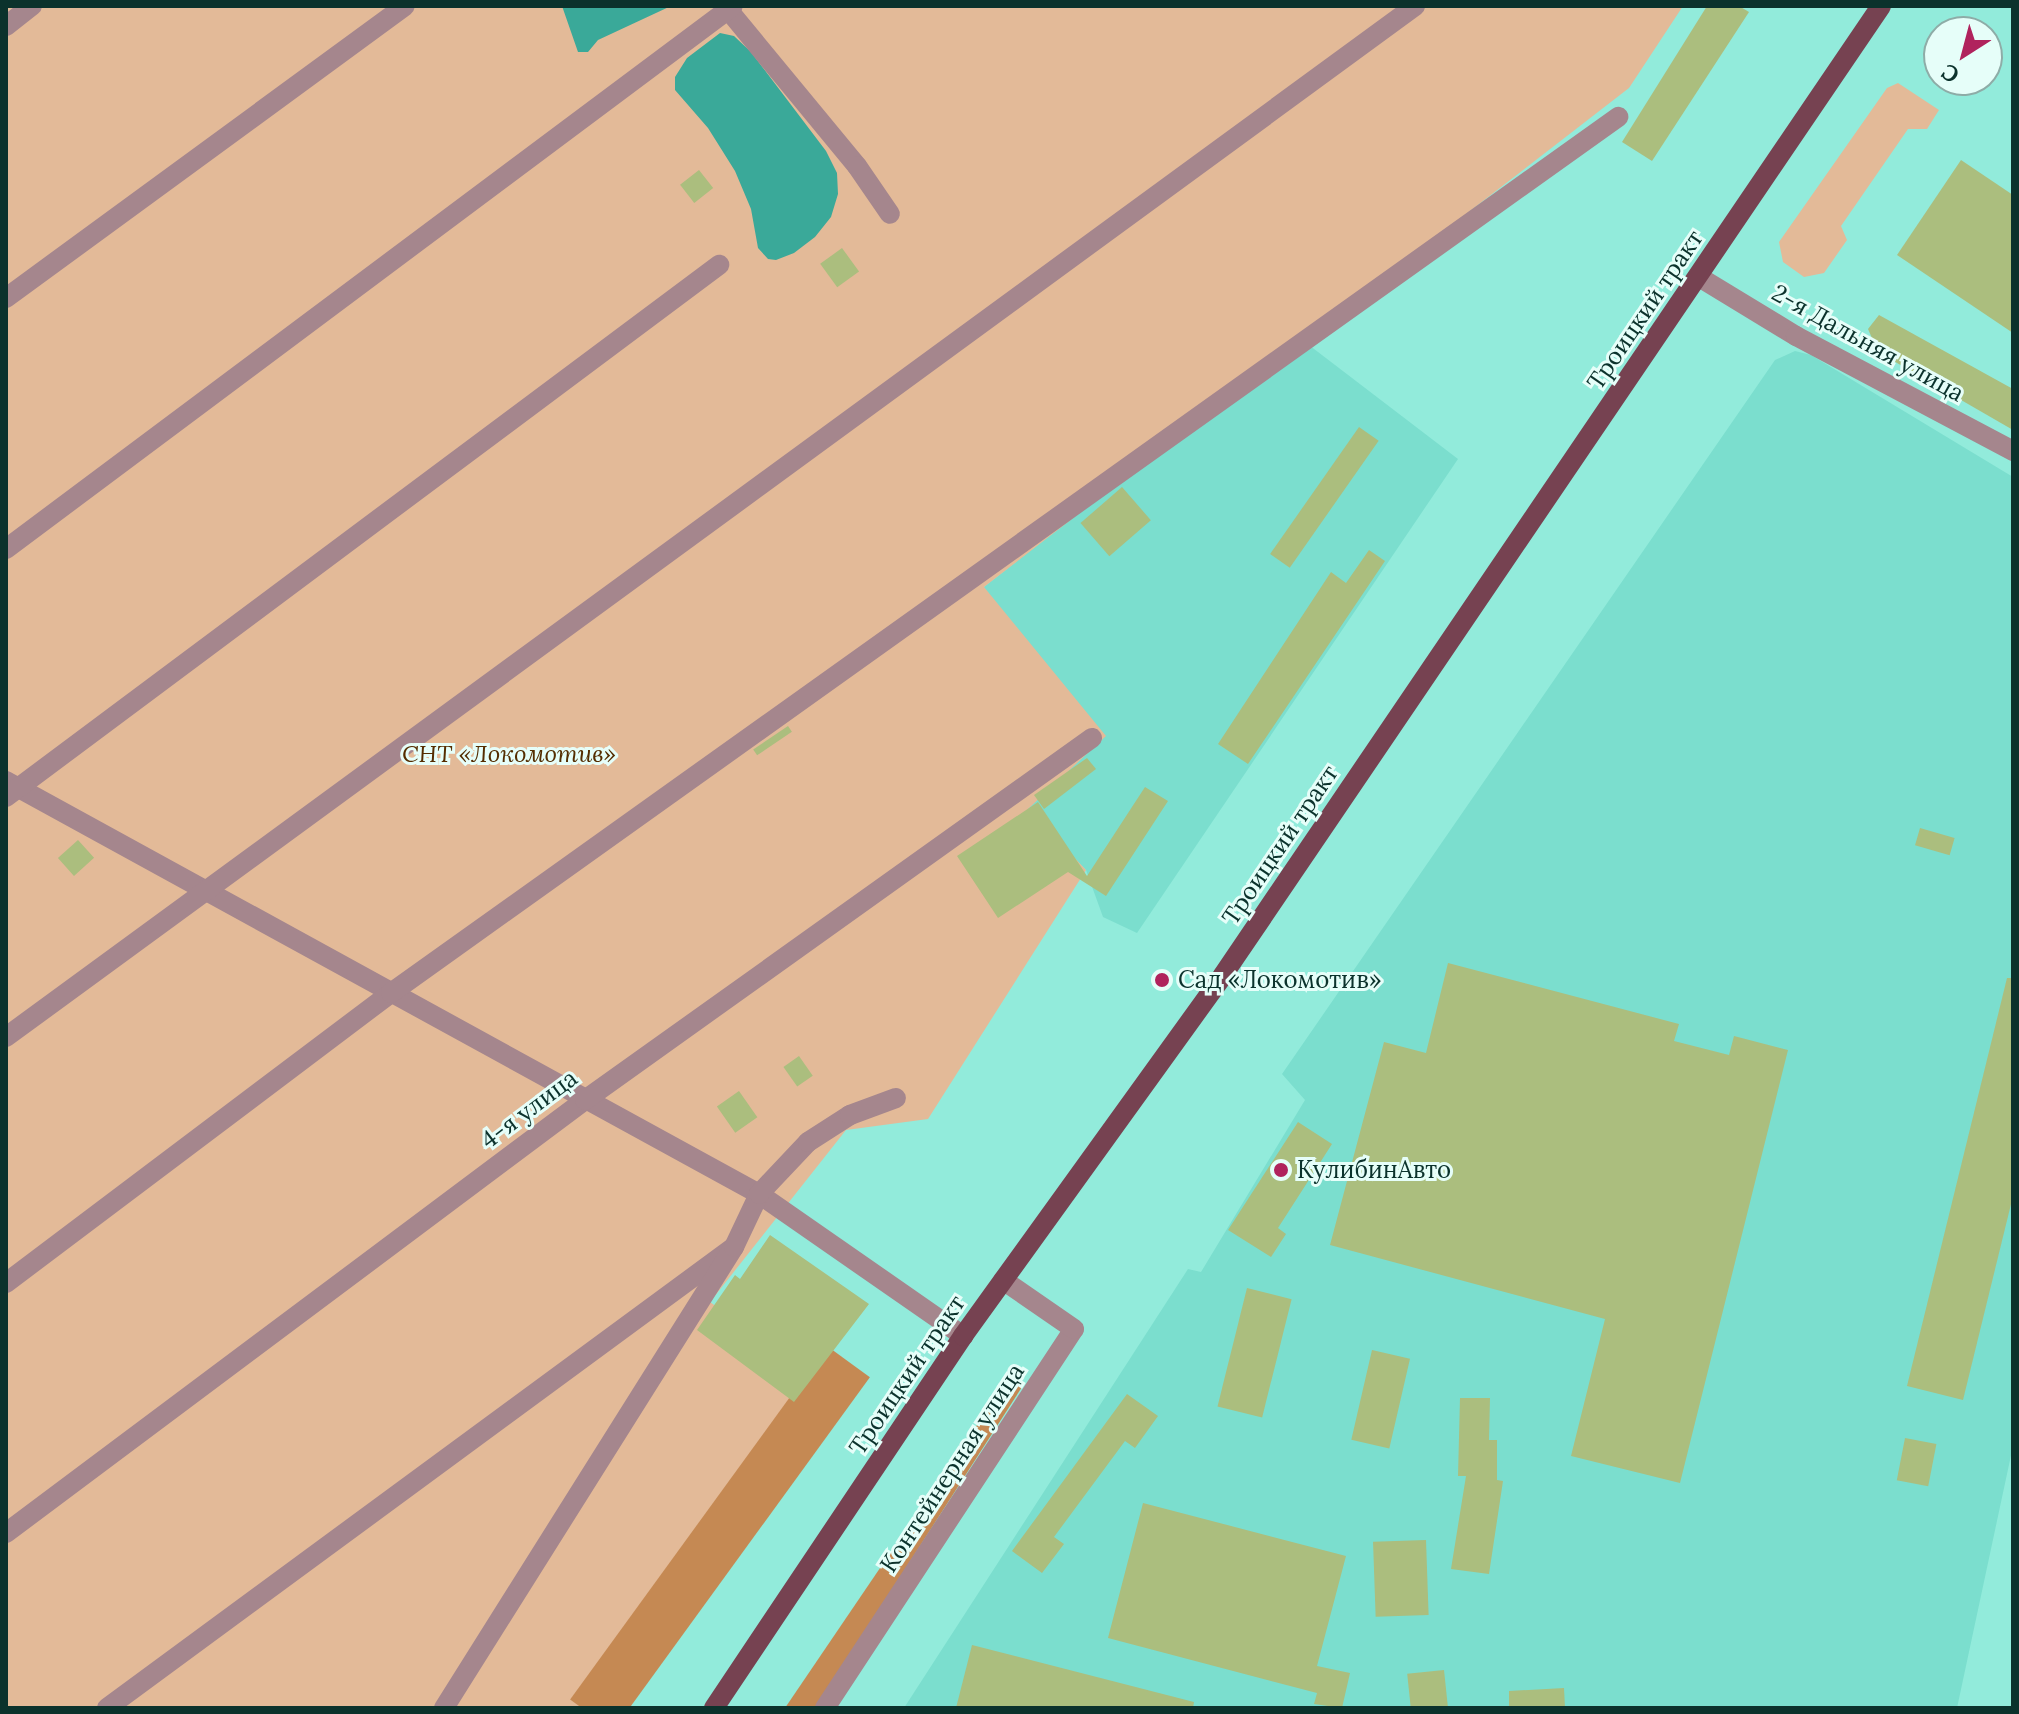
<!DOCTYPE html>
<html>
<head>
<meta charset="utf-8">
<style>
  body { margin:0 }
  #map { position:relative; width:2019px; height:1714px; overflow:hidden; background:#92ebdb; font-family:Lora,serif }
  div>[style] { position:absolute }
  .built>* { inset:0; background:#7bdece }
  .green>* { inset:0; background:#e3ba98 }
  .forest>* { inset:0; background:#c58953; transform-origin:0 0 }
  .water>* { inset:0; background:#3aa999 }
  .building>* { inset:0; background:#abbe7e; transform-origin:0 0 }
  .minor>* { height:20px; margin:-10px; padding:0 10px; transform-origin:10px; border-radius:10px; background:#a5868d }
  .major>* { height:20px; margin:-10px; padding:0 10px; transform-origin:10px; border-radius:10px; background:#764251 }
  .dots>* { width:22px; height:22px; translate:-50% -50%; box-sizing:border-box; border:4px solid #e6fef9; border-radius:50% }
  span { translate:-50% -50%; white-space:nowrap; text-align:center; line-height:1.15; -webkit-text-stroke:6px #e6fef9; paint-order:stroke }
  .street-label { font-size:24px; color:#0b322c }
  .park-label { font-size:24px; color:#542d00; font-style:italic }
  .poi-label { font-size:24px; color:#0b322c }
  .left { translate:0 -50%; text-align:left }
  .frame { position:absolute; inset:0; border:8px solid #0b322c; pointer-events:none }
  .north { position:absolute; left:1923px; top:16px; width:80px; height:80px; box-sizing:border-box; background:#e6fef9; border:2px solid #8eaca7; border-radius:50%; rotate:216deg; font-size:22px; font-weight:700; line-height:32px; text-align:center; color:#0b322c }
  .north::after { content:''; display:block; margin:auto; width:28px; height:36px; background:#b0235d; clip-path:polygon(50% 0,100% 100%,50% 72%,0 100%) }
</style>
</head>
<body>
<div id="map">
  <div class="built">
    <i style="clip-path:polygon(1301px 339px,1458px 459px,1137px 933px,1103px 917px,1086px 870px,1028px 809px,984px 587px)"></i>
    <i style="clip-path:polygon(1795px 351px,1811px 355px,2013px 477px,2013px 1446px,1957px 1708px,904px 1708px,1188px 1269px,1201px 1272px,1305px 1100px,1282px 1074px,1775px 360px)"></i>
  </div>
  <div class="green">
    <i style="clip-path:polygon(6px 6px,1683px 6px,1629px 88px,984px 587px,1106px 736px,1028px 809px,1086px 870px,928px 1119px,846px 1130px,710px 1302px,820px 1381px,597px 1708px,6px 1708px)"></i>
    <i style="clip-path:polygon(1898px 83px,1939px 110px,1927px 129px,1908px 129px,1841px 226px,1847px 240px,1824px 273px,1804px 277px,1783px 262px,1779px 242px,1887px 88px)"></i>
  </div>
  <div class="forest">
    <i style="left:827px;top:1346px;width:53px;height:437px;rotate:36deg"></i>
    <i style="clip-path:polygon(1009px 1378px,1022px 1387px,816px 1708px,785px 1708px)"></i>
  </div>
  <div class="water">
    <i style="clip-path:polygon(562px 6px,671px 6px,598px 40px,588px 52px,578px 52px)"></i>
    <i style="clip-path:polygon(720px 33px,734px 36px,751px 52px,826px 151px,837px 173px,838px 194px,831px 217px,815px 237px,794px 253px,776px 260px,768px 259px,758px 248px,751px 209px,735px 171px,708px 128px,675px 90px,675px 77px,687px 58px)"></i>
  </div>
  <div class="building">
    <i style="clip-path:polygon(1707px 6px,1739px 6px,1749px 12px,1652px 161px,1622px 142px)"></i>
    <i style="clip-path:polygon(1961px 160px,2013px 195px,2013px 333px,1897px 255px)"></i>
    <i style="left:699px;top:170px;width:23px;height:24px;rotate:52deg"></i>
    <i style="left:842px;top:248px;width:29px;height:27px;rotate:54deg"></i>
    <i style="clip-path:polygon(1879px 315px,2013px 389px,2013px 430px,1878px 352px,1868px 329px)"></i>
    <i style="left:1359px;top:427px;width:24px;height:155px;rotate:35deg"></i>
    <i style="left:1122px;top:487px;width:44px;height:55px;rotate:49deg"></i>
    <i style="clip-path:polygon(1369px 550px,1385px 561px,1248px 764px,1218px 744px,1331px 572px,1346px 583px)"></i>
    <i style="left:788px;top:726px;width:7px;height:42px;rotate:56deg"></i>
    <i style="clip-path:polygon(1087px 758px,1096px 769px,1044px 809px,1034px 795px)"></i>
    <i style="clip-path:polygon(1145px 787px,1168px 801px,1106px 896px,1068px 872px,998px 918px,957px 856px,1038px 802px,1087px 876px)"></i>
    <i style="left:1920px;top:828px;width:36px;height:18px;rotate:16deg"></i>
    <i style="left:78px;top:840px;width:24px;height:27px;rotate:48deg"></i>
    <i style="clip-path:polygon(1448px 963px,1679px 1024px,1674px 1041px,1729px 1055px,1734px 1036px,1788px 1050px,1680px 1483px,1571px 1456px,1605px 1319px,1330px 1245px,1384px 1042px,1426px 1053px)"></i>
    <i style="clip-path:polygon(2007px 978px,2013px 978px,2013px 1196px,1963px 1400px,1907px 1386px)"></i>
    <i style="left:799px;top:1056px;width:24px;height:19px;rotate:55deg"></i>
    <i style="left:739px;top:1091px;width:32px;height:27px;rotate:55deg"></i>
    <i style="clip-path:polygon(1298px 1122px,1332px 1144px,1278px 1228px,1286px 1234px,1271px 1257px,1228px 1230px)"></i>
    <i style="clip-path:polygon(770px 1235px,869px 1304px,794px 1402px,697px 1330px,735px 1275px,740px 1279px)"></i>
    <i style="left:1247px;top:1288px;width:46px;height:122px;rotate:14deg"></i>
    <i style="left:1372px;top:1350px;width:39px;height:92px;rotate:13deg"></i>
    <i style="clip-path:polygon(1127px 1394px,1158px 1416px,1135px 1448px,1125px 1441px,1054px 1537px,1064px 1544px,1042px 1573px,1012px 1551px)"></i>
    <i style="clip-path:polygon(1460px 1398px,1490px 1398px,1489px 1440px,1497px 1440px,1497px 1480px,1503px 1481px,1489px 1574px,1451px 1569px,1466px 1476px,1458px 1476px)"></i>
    <i style="left:1905px;top:1438px;width:32px;height:43px;rotate:11deg"></i>
    <i style="clip-path:polygon(1143px 1503px,1346px 1556px,1317px 1666px,1350px 1673px,1342px 1708px,1314px 1704px,1317px 1693px,1108px 1638px)"></i>
    <i style="left:1426px;top:1540px;width:75px;height:53px;rotate:88deg"></i>
    <i style="clip-path:polygon(972px 1645px,1194px 1702px,1193px 1708px,956px 1708px)"></i>
    <i style="left:1444px;top:1670px;width:38px;height:37px;rotate:84deg"></i>
    <i style="clip-path:polygon(1564px 1688px,1565px 1708px,1509px 1708px,1509px 1691px)"></i>
  </div>
  <div class="minor">
    <i style="left:725px;top:6px;width:207px;rotate:50.5deg"></i>
    <i style="left:857px;top:166px;width:58px;rotate:55.5deg"></i>
    <i style="left:6px;top:26px;width:33px;rotate:-38deg"></i>
    <i style="left:1699px;top:277px;width:114px;rotate:31.3deg"></i>
    <i style="left:1796px;top:336px;width:246px;rotate:27.9deg"></i>
    <i style="left:6px;top:298px;width:494px;rotate:-36.2deg"></i>
    <i style="left:6px;top:549px;width:907px;rotate:-36.76deg"></i>
    <i style="left:6px;top:781px;width:859px;rotate:28.74deg"></i>
    <i style="left:759px;top:1194px;width:249px;rotate:34.8deg"></i>
    <i style="left:6px;top:797px;width:890px;rotate:-36.73deg"></i>
    <i style="left:6px;top:1037px;width:1746px;rotate:-36.19deg"></i>
    <i style="left:6px;top:1283px;width:482px;rotate:-37deg"></i>
    <i style="left:391px;top:993px;width:1508px;rotate:-35.52deg"></i>
    <i style="left:6px;top:1533px;width:723px;rotate:-36.79deg"></i>
    <i style="left:585px;top:1100px;width:623px;rotate:-35.53deg"></i>
    <i style="left:107px;top:1708px;width:778px;rotate:-36.33deg"></i>
    <i style="left:444px;top:1708px;width:545px;rotate:-57.83deg"></i>
    <i style="left:734px;top:1247px;width:59px;rotate:-64.7deg"></i>
    <i style="left:759px;top:1194px;width:71px;rotate:-46.7deg"></i>
    <i style="left:808px;top:1142px;width:50px;rotate:-32.7deg"></i>
    <i style="left:850px;top:1115px;width:49px;rotate:-20.3deg"></i>
    <i style="left:825px;top:1708px;width:453px;rotate:-56.7deg"></i>
    <i style="left:1074px;top:1329px;width:86px;rotate:-145.4deg"></i>
  </div>
  <div class="major">
    <i style="left:714px;top:1708px;width:448px;rotate:-56.2deg"></i>
    <i style="left:963px;top:1336px;width:445px;rotate:-54.2deg"></i>
    <i style="left:1223px;top:975px;width:1171px;rotate:-55.82deg"></i>
  </div>
  <div class="dots">
    <i style="left:1162px;top:980px;background:#b0235d"></i>
    <i style="left:1281px;top:1170px;background:#b0235d"></i>
  </div>
  <div class="street-label">
    <span style="left:1645px;top:310px;rotate:-56deg">Троицкий тракт</span>
    <span style="left:1868px;top:343px;rotate:29deg">2-я Дальняя улица</span>
    <span style="left:1280px;top:845px;rotate:-56deg">Троицкий тракт</span>
    <span style="left:529px;top:1109px;rotate:-37deg">4-я улица</span>
    <span style="left:907px;top:1375px;rotate:-56deg">Троицкий тракт</span>
    <span style="left:952px;top:1468px;rotate:-57deg">Контейнерная улица</span>
  </div>
  <div class="park-label">
    <span style="left:509px;top:754px">СНТ «Локомотив»</span>
  </div>
  <div class="poi-label">
    <span class="left" style="left:1178px;top:980px">Сад «Локомотив»</span>
    <span class="left" style="left:1297px;top:1170px">КулибинАвто</span>
  </div>
  <div class="frame"></div>
  <div class="north">С</div>
</div>
</body>
</html>
